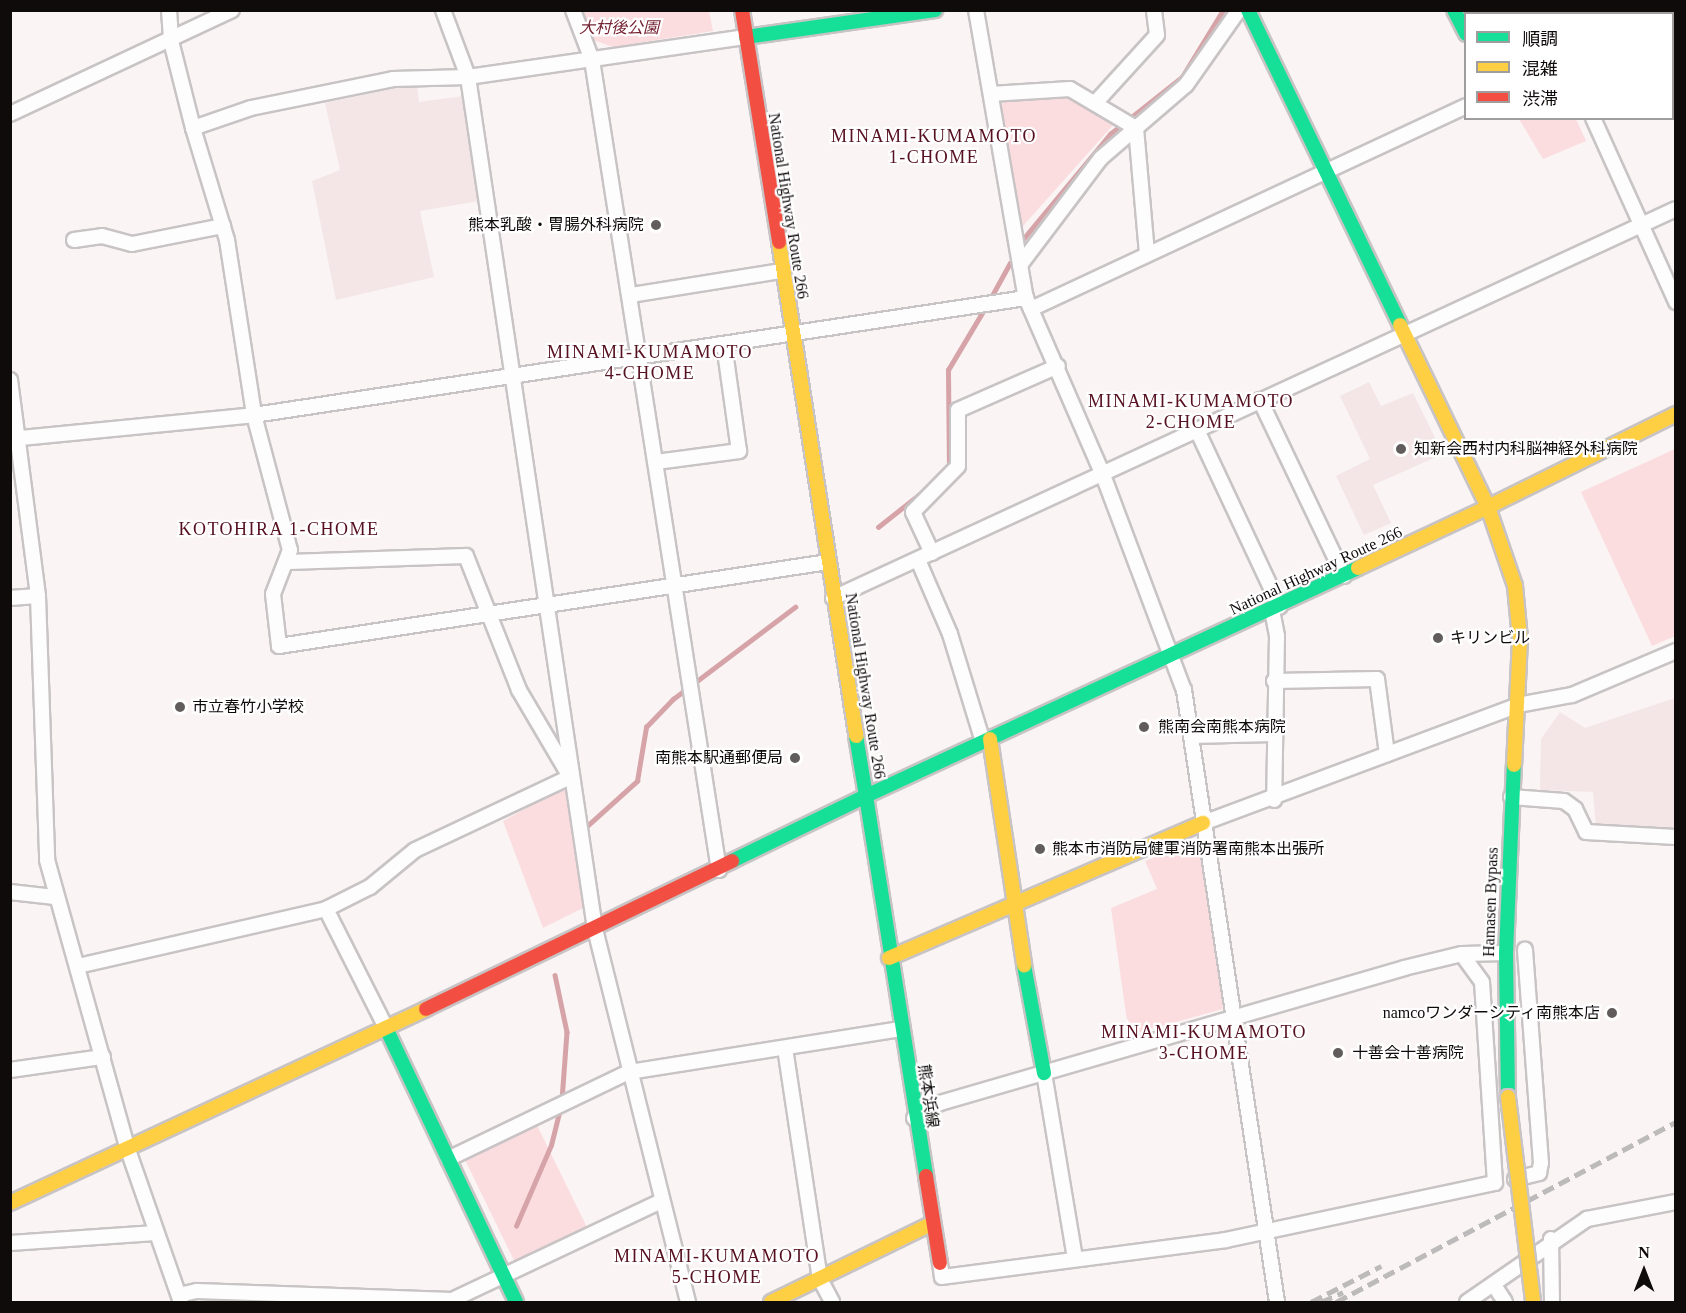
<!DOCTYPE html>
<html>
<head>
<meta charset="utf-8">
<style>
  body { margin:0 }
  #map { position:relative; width:1686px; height:1313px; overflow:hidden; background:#faf4f4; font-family:"Times New Roman","Noto Sans JP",serif }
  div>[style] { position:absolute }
  .built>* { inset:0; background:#f4e6e6 }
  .green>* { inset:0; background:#fbdddf; transform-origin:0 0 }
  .stream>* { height:4.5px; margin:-2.25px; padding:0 2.25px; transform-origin:2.25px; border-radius:2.25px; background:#d6a4a8 }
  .roads { filter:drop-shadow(2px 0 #c8c3c4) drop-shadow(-2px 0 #c8c3c4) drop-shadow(0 2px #c8c3c4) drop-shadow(0 -2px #c8c3c4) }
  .street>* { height:14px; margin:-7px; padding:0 7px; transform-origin:7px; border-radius:7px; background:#fefdfd }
  .fast>* { height:14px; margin:-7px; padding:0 7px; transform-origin:7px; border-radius:7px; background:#16e098 }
  .slow>* { height:14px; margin:-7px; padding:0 7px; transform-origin:7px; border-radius:7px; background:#ffcf43 }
  .jam>* { height:14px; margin:-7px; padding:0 7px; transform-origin:7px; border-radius:7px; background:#f24e42 }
  .rail>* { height:4.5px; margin-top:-2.25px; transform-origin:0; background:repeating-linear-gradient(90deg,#bcbaba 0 12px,transparent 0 18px) }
  .bridges { filter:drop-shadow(2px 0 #c8c3c4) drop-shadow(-2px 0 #c8c3c4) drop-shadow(0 2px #c8c3c4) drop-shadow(0 -2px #c8c3c4) }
  .slow-bridge>* { height:14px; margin:-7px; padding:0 7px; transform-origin:7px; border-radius:7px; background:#ffcf43 }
  .dots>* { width:16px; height:16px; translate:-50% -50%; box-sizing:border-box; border:3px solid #fff; border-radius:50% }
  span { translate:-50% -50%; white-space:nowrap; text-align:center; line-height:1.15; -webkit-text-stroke:4.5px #fff; paint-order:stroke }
  .park-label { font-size:16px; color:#762332; font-style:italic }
  .street-label { font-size:16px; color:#100b0b }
  .poi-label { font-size:16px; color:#100b0b }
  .right { translate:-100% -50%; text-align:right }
  .left { translate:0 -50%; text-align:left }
  .neighbourhood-label { font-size:18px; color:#56101f; letter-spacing:1.5px }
  .frame { position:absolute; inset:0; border:12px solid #100b0b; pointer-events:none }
  .legend { position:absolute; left:1464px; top:12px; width:210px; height:108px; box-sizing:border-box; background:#fff; border:2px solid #9f9d9d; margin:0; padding:8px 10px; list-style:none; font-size:18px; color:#100b0b }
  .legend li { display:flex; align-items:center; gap:12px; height:30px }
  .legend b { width:30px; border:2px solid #9f9d9d }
  .north { position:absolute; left:1614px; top:1241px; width:60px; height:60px; -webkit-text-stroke:4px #fff; paint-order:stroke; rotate:0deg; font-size:16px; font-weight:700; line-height:24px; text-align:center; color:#100b0b }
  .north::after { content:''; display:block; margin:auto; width:21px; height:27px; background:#100b0b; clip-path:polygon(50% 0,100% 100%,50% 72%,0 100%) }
</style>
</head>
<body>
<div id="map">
  <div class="built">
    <i style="clip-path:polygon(417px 84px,419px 102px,464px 96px,479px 201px,420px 211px,434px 277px,336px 300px,312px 181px,340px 170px,325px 103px)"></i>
    <i style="clip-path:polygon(1369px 382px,1381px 406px,1413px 393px,1443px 454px,1373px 485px,1391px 523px,1364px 535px,1336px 476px,1370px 459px,1340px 396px)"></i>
    <i style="clip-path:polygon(1675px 698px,1675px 827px,1596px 828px,1593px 792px,1540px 790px,1541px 739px,1560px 712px,1585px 728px)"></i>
  </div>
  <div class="green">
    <i style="clip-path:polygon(581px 11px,709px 11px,713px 31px,613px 47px,593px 40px)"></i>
    <i style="clip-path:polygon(1066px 95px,1115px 123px,1022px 227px,1001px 106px,1006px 99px)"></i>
    <i style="clip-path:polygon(1519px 119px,1576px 119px,1586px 141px,1543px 159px)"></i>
    <i style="clip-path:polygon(1675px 449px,1675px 636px,1652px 646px,1581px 492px)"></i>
    <i style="clip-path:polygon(566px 787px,591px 904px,543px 928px,503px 821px)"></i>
    <i style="clip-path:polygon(1192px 843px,1202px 846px,1223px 1009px,1129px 1035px,1111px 908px,1157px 889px,1145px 861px)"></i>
    <i style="left:536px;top:1123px;width:120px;height:80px;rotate:64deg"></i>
  </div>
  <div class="stream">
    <i style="left:1024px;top:238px;width:135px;rotate:-50.4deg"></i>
    <i style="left:1110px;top:134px;width:92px;rotate:-38.4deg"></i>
    <i style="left:1182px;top:77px;width:79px;rotate:-58.5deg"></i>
    <i style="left:989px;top:301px;width:43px;rotate:-61.1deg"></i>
    <i style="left:949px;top:469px;width:99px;rotate:-90.6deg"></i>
    <i style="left:948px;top:370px;width:72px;rotate:-59.2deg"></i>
    <i style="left:878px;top:527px;width:66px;rotate:-38.3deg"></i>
    <i style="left:586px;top:827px;width:69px;rotate:-42deg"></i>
    <i style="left:637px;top:781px;width:55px;rotate:-80.5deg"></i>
    <i style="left:646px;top:727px;width:39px;rotate:-46deg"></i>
    <i style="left:673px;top:699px;width:153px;rotate:-37deg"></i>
    <i style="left:555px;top:975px;width:58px;rotate:78.1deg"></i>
    <i style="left:567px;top:1032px;width:68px;rotate:94.2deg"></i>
    <i style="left:516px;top:1226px;width:88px;rotate:-66.6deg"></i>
    <i style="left:551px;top:1145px;width:38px;rotate:-76deg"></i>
  </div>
  <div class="roads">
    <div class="street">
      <i style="left:169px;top:10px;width:31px;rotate:86deg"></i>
      <i style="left:171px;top:41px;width:90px;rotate:75.8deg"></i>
      <i style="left:193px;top:128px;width:117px;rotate:73.1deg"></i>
      <i style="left:227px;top:240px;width:177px;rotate:81.2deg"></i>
      <i style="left:254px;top:415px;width:140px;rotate:75.1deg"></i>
      <i style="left:290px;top:550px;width:47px;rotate:111.1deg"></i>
      <i style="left:273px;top:594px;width:52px;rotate:83.4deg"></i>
      <i style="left:279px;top:646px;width:555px;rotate:-8.7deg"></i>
      <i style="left:443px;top:10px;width:72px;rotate:69.5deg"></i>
      <i style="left:468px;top:77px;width:861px;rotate:81.52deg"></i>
      <i style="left:595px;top:929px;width:384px;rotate:76deg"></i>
      <i style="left:573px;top:10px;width:53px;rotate:69.2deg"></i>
      <i style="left:592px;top:60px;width:820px;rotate:81.09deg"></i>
      <i style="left:976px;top:10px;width:292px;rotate:80.2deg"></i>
      <i style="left:1026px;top:298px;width:193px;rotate:66.5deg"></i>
      <i style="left:1103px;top:475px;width:230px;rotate:69.4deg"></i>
      <i style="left:1184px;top:690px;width:619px;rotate:81.36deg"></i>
      <i style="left:1540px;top:10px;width:4px;rotate:63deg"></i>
      <i style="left:1658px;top:14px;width:7px;rotate:-34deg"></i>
      <i style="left:991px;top:94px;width:79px;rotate:-3.6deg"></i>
      <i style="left:1070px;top:89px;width:77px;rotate:30.6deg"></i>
      <i style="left:1136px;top:128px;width:127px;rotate:85deg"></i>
      <i style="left:1097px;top:101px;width:89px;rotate:-47.7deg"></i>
      <i style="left:1157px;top:35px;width:25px;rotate:-97deg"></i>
      <i style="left:10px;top:114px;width:245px;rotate:-25.1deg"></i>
      <i style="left:1593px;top:118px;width:202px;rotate:65.7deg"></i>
      <i style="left:193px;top:128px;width:61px;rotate:-19deg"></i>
      <i style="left:251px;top:108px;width:145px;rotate:-11.5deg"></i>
      <i style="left:393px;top:79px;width:75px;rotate:-1.5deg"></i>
      <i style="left:468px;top:77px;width:281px;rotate:-8.2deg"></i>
      <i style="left:74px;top:240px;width:28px;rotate:-8deg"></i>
      <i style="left:102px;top:236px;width:31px;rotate:15deg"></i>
      <i style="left:132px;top:244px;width:93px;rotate:-11.2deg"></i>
      <i style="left:1020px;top:265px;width:134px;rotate:-52.9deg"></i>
      <i style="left:1101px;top:158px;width:112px;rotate:-40.7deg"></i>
      <i style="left:1186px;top:85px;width:92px;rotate:-54.8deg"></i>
      <i style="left:631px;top:295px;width:152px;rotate:-9.1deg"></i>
      <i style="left:1031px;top:309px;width:480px;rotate:-25deg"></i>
      <i style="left:10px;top:380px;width:218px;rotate:82.6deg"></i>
      <i style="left:38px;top:596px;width:264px;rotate:88deg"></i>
      <i style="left:47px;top:860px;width:298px;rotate:74.4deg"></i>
      <i style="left:127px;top:1147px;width:164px;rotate:70.8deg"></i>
      <i style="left:1260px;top:400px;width:195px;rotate:64.5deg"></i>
      <i style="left:1197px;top:430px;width:195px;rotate:64.9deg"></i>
      <i style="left:10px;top:439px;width:245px;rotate:-5.6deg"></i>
      <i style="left:254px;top:415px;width:781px;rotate:-8.62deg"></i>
      <i style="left:656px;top:462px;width:84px;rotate:-7.5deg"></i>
      <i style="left:739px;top:451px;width:108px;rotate:-98deg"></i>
      <i style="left:932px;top:553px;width:45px;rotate:-114.9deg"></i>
      <i style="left:913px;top:512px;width:64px;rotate:-45.6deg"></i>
      <i style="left:958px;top:466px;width:56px;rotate:-90deg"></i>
      <i style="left:958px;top:410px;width:109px;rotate:-23.7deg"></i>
      <i style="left:918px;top:560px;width:81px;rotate:66.6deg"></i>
      <i style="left:950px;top:634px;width:113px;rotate:73deg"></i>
      <i style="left:288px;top:562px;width:178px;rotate:-1.9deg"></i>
      <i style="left:466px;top:556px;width:144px;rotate:68.4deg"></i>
      <i style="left:519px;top:690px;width:99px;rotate:59.5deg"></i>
      <i style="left:10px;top:598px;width:28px;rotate:-4deg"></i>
      <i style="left:833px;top:598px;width:928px;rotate:-24.77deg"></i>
      <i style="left:1272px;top:610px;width:26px;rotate:79deg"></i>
      <i style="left:1277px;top:636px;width:164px;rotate:91deg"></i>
      <i style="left:1274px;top:681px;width:103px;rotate:-1.1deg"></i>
      <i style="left:1377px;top:679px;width:76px;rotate:82.4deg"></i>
      <i style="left:1191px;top:736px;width:82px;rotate:-1.4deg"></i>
      <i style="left:1511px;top:797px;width:53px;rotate:4.3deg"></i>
      <i style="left:1564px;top:801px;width:14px;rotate:36deg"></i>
      <i style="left:1575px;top:809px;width:25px;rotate:64deg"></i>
      <i style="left:1586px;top:832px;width:90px;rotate:3.2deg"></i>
      <i style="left:1203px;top:823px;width:336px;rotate:-20.5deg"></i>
      <i style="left:1518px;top:705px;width:55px;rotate:-10.5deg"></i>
      <i style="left:1572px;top:695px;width:113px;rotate:-22.9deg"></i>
      <i style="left:10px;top:892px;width:45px;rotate:6.3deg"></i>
      <i style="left:326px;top:909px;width:133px;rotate:63.2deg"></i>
      <i style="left:78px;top:966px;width:254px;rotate:-12.9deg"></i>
      <i style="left:326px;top:909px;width:49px;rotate:-26.6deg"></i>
      <i style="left:370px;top:887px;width:58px;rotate:-39.4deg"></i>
      <i style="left:415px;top:850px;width:171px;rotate:-25.2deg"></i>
      <i style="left:785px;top:1048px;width:234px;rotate:81.4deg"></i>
      <i style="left:820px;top:1279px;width:26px;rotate:62deg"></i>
      <i style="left:10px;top:1070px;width:94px;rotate:-8deg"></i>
      <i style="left:1044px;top:1073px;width:188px;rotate:80.5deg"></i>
      <i style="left:914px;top:1118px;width:30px;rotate:-30deg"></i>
      <i style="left:940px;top:1103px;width:483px;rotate:-16.2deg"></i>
      <i style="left:1404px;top:968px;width:60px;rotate:-13.6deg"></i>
      <i style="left:1462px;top:954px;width:44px;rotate:-1.3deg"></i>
      <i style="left:448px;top:1159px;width:201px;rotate:-25.7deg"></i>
      <i style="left:629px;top:1072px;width:276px;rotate:-9deg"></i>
      <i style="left:1515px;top:1179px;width:25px;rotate:-14deg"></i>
      <i style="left:1539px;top:1173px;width:10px;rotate:-79deg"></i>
      <i style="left:1541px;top:1163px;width:214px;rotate:-94.3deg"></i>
      <i style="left:1551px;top:1239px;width:63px;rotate:89.1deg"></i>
      <i style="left:10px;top:1243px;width:146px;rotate:-3.9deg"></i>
      <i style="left:940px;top:1263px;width:14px;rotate:82deg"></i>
      <i style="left:942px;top:1277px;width:286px;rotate:-7.4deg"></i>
      <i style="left:1226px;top:1240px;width:275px;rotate:-12deg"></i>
      <i style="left:1495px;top:1183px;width:201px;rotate:-93.7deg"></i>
      <i style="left:1482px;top:982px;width:34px;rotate:-126deg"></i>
      <i style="left:1494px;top:1285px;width:20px;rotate:57deg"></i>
      <i style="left:179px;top:1295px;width:18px;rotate:-13deg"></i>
      <i style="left:197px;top:1291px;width:255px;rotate:2deg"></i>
      <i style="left:452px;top:1300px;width:231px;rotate:-25.3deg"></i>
      <i style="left:1467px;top:1302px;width:146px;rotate:-34.7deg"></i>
      <i style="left:1587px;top:1219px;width:91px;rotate:-10.8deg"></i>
    </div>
    <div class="fast">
      <i style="left:1248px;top:10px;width:350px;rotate:64.2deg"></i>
      <i style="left:1454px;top:10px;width:27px;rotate:63deg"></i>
      <i style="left:746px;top:37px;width:191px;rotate:-8.1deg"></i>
      <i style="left:856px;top:736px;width:61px;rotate:80.5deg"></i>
      <i style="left:866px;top:796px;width:542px;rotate:-24.86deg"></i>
      <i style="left:732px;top:861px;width:149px;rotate:-25.9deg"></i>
      <i style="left:866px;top:796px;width:385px;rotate:81deg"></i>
      <i style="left:1024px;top:965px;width:110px;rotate:79.5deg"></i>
      <i style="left:386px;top:1028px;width:303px;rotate:64.6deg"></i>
      <i style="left:1508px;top:1097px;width:144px;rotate:-90.8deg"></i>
      <i style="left:1506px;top:953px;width:188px;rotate:-87.6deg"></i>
    </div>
    <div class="slow">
      <i style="left:779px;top:242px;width:500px;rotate:81.1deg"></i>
      <i style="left:1400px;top:325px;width:202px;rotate:64.2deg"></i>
      <i style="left:1488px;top:507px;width:210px;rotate:-26.3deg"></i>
      <i style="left:1358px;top:568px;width:144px;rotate:-25.1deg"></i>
      <i style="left:1488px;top:507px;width:83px;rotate:71.1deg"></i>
      <i style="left:1515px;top:586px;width:53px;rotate:84.6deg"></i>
      <i style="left:1520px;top:639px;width:126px;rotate:92.7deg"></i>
      <i style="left:990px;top:739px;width:229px;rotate:81.4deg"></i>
      <i style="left:889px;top:958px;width:342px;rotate:-23.3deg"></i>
      <i style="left:10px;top:1203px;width:459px;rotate:-25deg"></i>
      <i style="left:771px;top:1302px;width:178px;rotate:-26deg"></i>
    </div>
    <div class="jam">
      <i style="left:742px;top:10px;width:235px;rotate:80.9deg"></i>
      <i style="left:426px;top:1009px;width:340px;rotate:-25.8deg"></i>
      <i style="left:926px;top:1176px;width:88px;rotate:80.9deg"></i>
    </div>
  </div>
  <div class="rail">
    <i style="left:1311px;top:1302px;width:79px;rotate:-27.2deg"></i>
    <i style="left:1321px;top:1302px;width:24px;rotate:-24deg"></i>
    <i style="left:1336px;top:1302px;width:385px;rotate:-27.9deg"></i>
  </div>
  <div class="bridges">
    <div class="slow-bridge">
      <i style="left:1508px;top:1097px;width:207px;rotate:83deg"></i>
    </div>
  </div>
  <div class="dots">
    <i style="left:656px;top:225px;background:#625d5d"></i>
    <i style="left:1401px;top:449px;background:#625d5d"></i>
    <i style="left:1438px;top:638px;background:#625d5d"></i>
    <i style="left:180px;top:707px;background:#625d5d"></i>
    <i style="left:1144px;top:727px;background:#625d5d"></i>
    <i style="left:795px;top:758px;background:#625d5d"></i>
    <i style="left:1040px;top:849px;background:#625d5d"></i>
    <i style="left:1612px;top:1013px;background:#625d5d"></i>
    <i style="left:1338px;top:1053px;background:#625d5d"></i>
  </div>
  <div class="park-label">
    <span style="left:619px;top:28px">大村後公園</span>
  </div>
  <div class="street-label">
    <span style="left:788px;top:206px;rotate:81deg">National Highway Route 266</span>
    <span style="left:1316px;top:571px;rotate:-25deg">National Highway Route 266</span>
    <span style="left:865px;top:686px;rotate:81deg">National Highway Route 266</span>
    <span style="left:1491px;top:902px;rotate:-88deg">Hamasen Bypass</span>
    <span style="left:928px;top:1096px;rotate:82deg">熊本浜線</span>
  </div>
  <div class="poi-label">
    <span class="right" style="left:644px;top:225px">熊本乳酸・胃腸外科病院</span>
    <span class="left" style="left:1414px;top:449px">知新会西村内科脳神経外科病院</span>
    <span class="left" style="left:1450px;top:638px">キリンビル</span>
    <span class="left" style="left:192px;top:707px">市立春竹小学校</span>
    <span class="left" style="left:1158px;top:727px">熊南会南熊本病院</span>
    <span class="right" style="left:783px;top:758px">南熊本駅通郵便局</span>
    <span class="left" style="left:1052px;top:849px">熊本市消防局健軍消防署南熊本出張所</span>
    <span class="right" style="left:1600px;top:1013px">namcoワンダーシティ南熊本店</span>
    <span class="left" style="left:1352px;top:1053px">十善会十善病院</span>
  </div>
  <div class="neighbourhood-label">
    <span style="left:934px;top:147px">MINAMI-KUMAMOTO<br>1-CHOME</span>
    <span style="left:650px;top:363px">MINAMI-KUMAMOTO<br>4-CHOME</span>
    <span style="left:1191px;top:412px">MINAMI-KUMAMOTO<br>2-CHOME</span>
    <span style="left:279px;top:529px">KOTOHIRA 1-CHOME</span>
    <span style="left:1204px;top:1043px">MINAMI-KUMAMOTO<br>3-CHOME</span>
    <span style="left:717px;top:1267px">MINAMI-KUMAMOTO<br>5-CHOME</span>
  </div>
  <div class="frame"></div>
  <ul class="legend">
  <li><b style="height:8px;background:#16e098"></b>順調</li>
  <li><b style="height:8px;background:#ffcf43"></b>混雑</li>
  <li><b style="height:8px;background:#f24e42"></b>渋滞</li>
  </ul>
  <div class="north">N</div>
</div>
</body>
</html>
